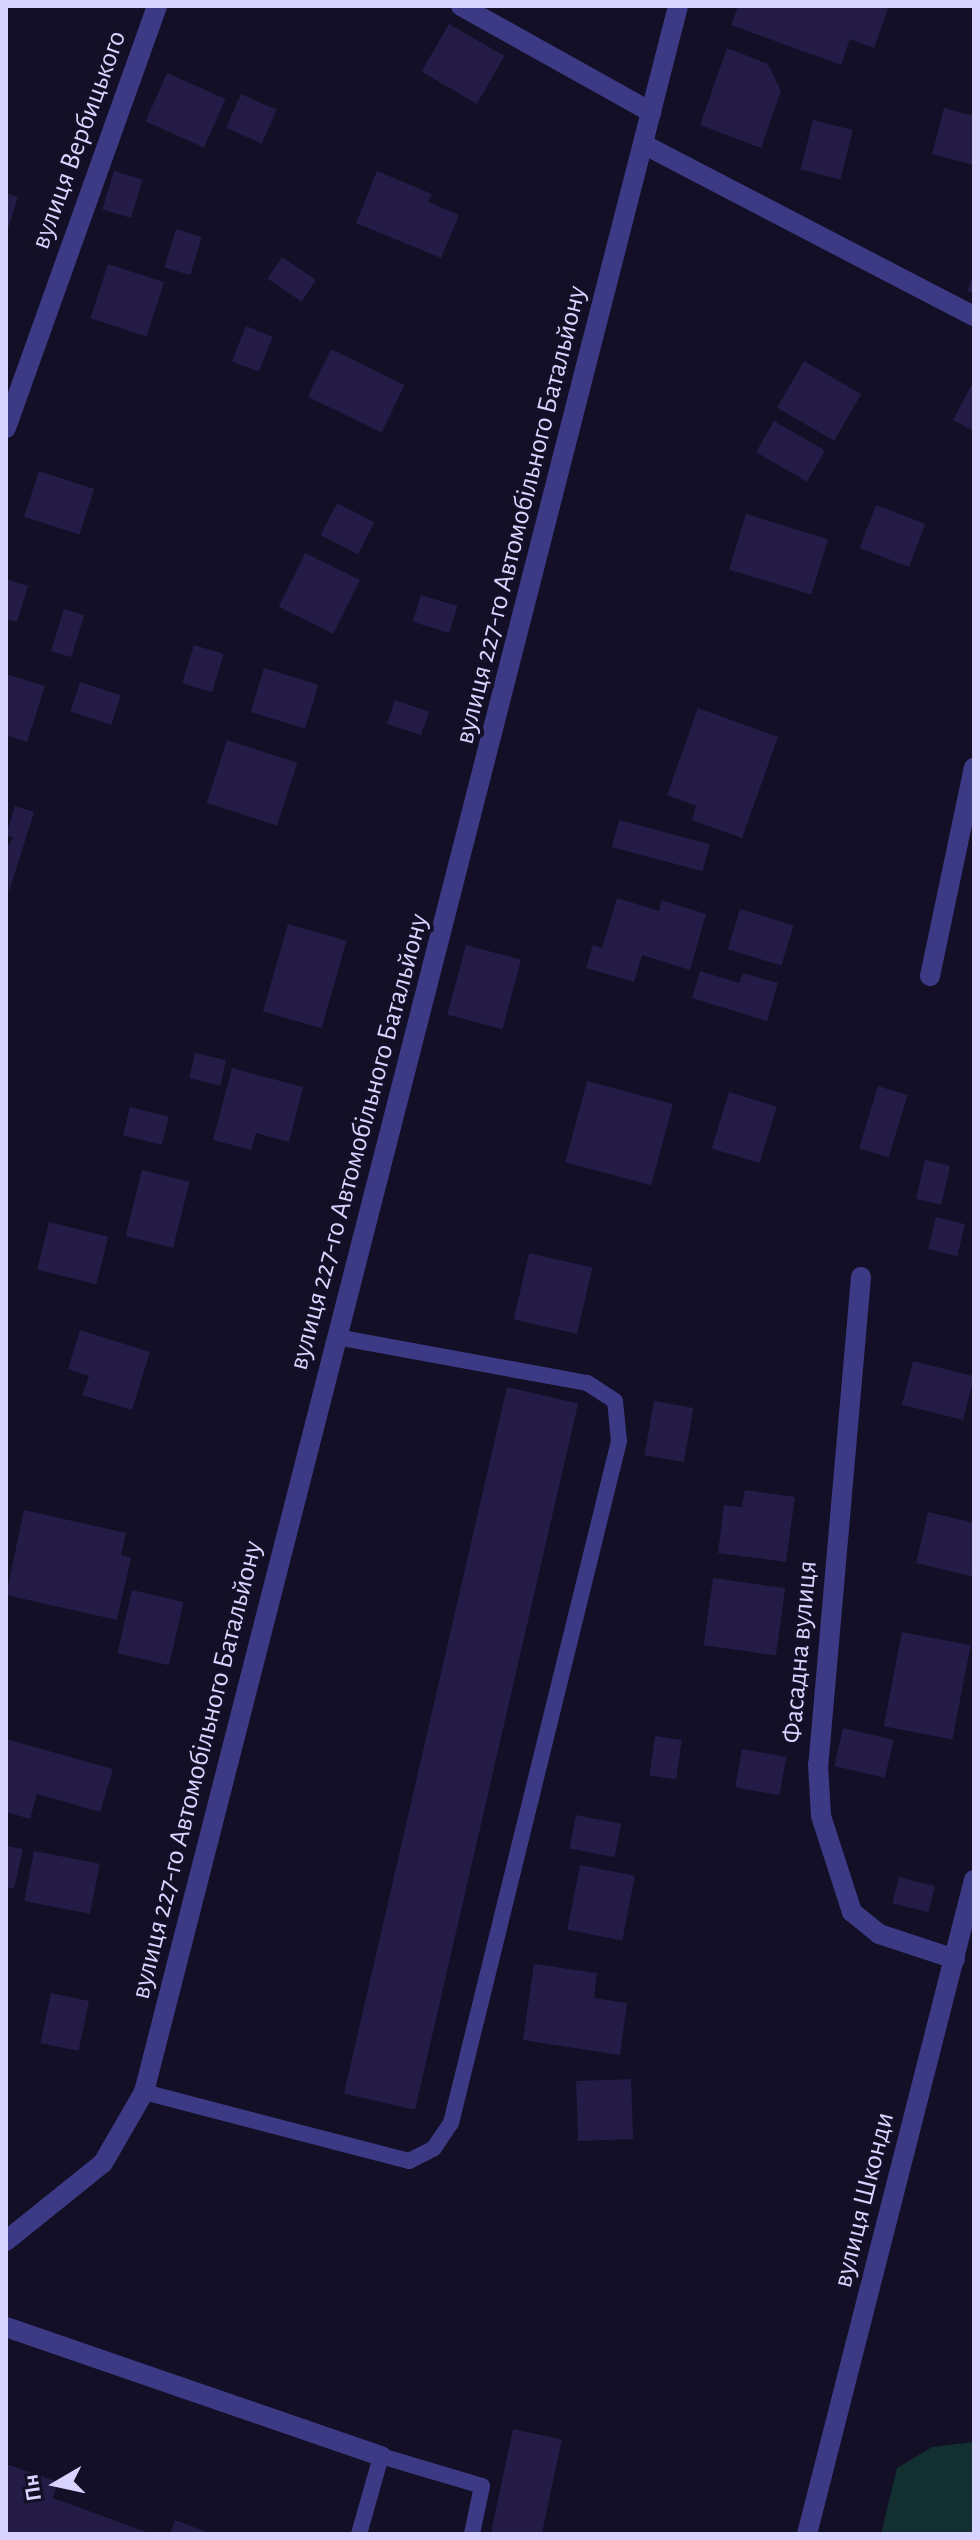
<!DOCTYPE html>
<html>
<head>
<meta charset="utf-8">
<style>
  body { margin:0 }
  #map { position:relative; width:980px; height:2540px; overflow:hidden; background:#130f26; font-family:"Alegreya Sans",sans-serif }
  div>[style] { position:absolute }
  .green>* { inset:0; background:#12302f }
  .building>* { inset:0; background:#241b47; transform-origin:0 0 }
  .service>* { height:16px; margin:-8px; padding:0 8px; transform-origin:8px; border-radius:8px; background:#3d3a85 }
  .minor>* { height:20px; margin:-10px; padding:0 10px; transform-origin:10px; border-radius:10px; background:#3d3a85 }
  span { translate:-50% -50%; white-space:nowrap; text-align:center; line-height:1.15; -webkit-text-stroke:8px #130f26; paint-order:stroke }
  .street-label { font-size:28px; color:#d9d4ff }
  .frame { position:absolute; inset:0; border:8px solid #d9d4ff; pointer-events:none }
  .north { position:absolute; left:16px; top:2444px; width:80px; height:80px; -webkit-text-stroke:6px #130f26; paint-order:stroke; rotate:261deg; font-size:22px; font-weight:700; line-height:32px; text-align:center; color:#d9d4ff }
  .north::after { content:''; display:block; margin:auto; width:28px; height:36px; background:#d9d4ff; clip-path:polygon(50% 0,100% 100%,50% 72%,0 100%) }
</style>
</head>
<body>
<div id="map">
  <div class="green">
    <i style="clip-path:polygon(974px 2442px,974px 2534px,881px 2534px,897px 2468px,932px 2447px)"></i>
  </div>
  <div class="building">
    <i style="clip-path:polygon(738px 6px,889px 6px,874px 48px,850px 39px,841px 65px,731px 25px)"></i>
    <i style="left:449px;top:24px;width:64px;height:55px;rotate:30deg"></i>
    <i style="clip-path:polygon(727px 48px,768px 64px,781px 91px,761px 148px,700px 125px)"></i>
    <i style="left:167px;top:73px;width:64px;height:53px;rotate:24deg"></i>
    <i style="left:241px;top:94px;width:39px;height:37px;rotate:24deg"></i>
    <i style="clip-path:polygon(944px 108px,974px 116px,974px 165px,932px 154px)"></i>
    <i style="left:813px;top:120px;width:41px;height:51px;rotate:14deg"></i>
    <i style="left:114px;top:171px;width:30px;height:40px;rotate:17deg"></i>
    <i style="clip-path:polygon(377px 171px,432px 194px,428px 202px,459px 215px,441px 258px,356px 223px)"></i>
    <i style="clip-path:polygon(6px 193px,18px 197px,7px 232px,6px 232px)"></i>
    <i style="left:176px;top:229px;width:27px;height:40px;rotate:17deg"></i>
    <i style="left:282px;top:257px;width:41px;height:26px;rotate:34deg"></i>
    <i style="left:108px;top:264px;width:59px;height:57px;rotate:18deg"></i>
    <i style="clip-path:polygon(974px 272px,974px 293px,967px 291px)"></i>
    <i style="left:246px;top:326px;width:29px;height:38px;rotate:22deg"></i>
    <i style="left:331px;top:349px;width:82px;height:53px;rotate:26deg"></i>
    <i style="left:804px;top:361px;width:66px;height:54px;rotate:30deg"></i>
    <i style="clip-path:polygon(974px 380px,974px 431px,953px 420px)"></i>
    <i style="left:774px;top:421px;width:59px;height:36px;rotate:30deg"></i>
    <i style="left:39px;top:471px;width:58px;height:48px;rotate:18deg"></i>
    <i style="left:337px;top:503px;width:42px;height:36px;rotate:27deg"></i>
    <i style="left:876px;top:505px;width:53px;height:46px;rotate:21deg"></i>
    <i style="left:746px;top:514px;width:86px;height:58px;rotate:17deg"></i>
    <i style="left:305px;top:553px;width:61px;height:60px;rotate:26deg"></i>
    <i style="clip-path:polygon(6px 579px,28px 586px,17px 622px,6px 619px)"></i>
    <i style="left:421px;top:595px;width:38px;height:28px;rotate:17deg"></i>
    <i style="left:64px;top:609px;width:21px;height:44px;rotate:17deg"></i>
    <i style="left:194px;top:645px;width:31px;height:40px;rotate:17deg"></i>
    <i style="left:264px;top:668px;width:57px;height:46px;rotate:17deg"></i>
    <i style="clip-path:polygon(6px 674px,45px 686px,27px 742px,6px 735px)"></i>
    <i style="left:80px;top:682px;width:43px;height:31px;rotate:18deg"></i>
    <i style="left:395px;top:700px;width:36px;height:25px;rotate:19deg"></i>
    <i style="clip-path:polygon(698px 708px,778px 737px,742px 838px,692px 820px,696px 806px,667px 795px)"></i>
    <i style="left:227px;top:740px;width:74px;height:66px;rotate:18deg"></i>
    <i style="clip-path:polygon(15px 806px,34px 812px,9px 892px,6px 849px,13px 838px,6px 835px)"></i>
    <i style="left:619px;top:820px;width:94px;height:28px;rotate:15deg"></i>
    <i style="clip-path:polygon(617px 898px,659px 911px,661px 900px,706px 914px,690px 970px,642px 955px,634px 982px,586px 968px,593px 945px,602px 948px)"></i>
    <i style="left:740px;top:909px;width:56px;height:42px;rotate:17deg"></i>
    <i style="left:288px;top:924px;width:61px;height:91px;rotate:16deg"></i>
    <i style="left:466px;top:945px;width:57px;height:72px;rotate:15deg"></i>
    <i style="clip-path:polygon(700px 971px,739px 983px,743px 973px,778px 983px,767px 1021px,692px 998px)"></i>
    <i style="left:195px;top:1053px;width:32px;height:26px;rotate:13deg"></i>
    <i style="clip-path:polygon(232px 1068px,303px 1087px,289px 1142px,256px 1133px,251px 1150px,213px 1140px)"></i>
    <i style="left:587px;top:1081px;width:89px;height:84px;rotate:15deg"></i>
    <i style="left:878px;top:1086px;width:31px;height:65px;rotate:17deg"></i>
    <i style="left:729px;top:1092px;width:50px;height:59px;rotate:17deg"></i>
    <i style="left:130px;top:1107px;width:40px;height:29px;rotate:14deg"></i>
    <i style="left:925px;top:1160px;width:26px;height:40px;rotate:13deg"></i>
    <i style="left:142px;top:1170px;width:49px;height:68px;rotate:14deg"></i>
    <i style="left:936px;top:1217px;width:30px;height:33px;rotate:14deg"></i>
    <i style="left:49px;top:1222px;width:61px;height:49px;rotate:14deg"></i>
    <i style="left:529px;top:1253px;width:65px;height:68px;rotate:13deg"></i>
    <i style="clip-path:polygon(80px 1330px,150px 1352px,132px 1410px,82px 1395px,89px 1376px,68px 1369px)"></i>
    <i style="left:913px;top:1361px;width:63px;height:45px;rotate:14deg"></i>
    <i style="left:507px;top:1387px;width:73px;height:725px;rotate:13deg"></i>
    <i style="left:654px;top:1401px;width:40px;height:55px;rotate:10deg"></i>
    <i style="clip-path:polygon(745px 1490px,795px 1497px,786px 1562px,718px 1553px,724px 1505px,742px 1507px)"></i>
    <i style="clip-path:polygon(24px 1510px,126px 1533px,121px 1555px,131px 1558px,117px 1620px,6px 1595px)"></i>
    <i style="clip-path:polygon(928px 1512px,974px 1523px,974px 1577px,916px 1563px)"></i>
    <i style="left:713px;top:1578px;width:73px;height:68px;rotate:8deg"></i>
    <i style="left:132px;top:1590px;width:53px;height:65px;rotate:13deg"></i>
    <i style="left:902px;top:1632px;width:70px;height:96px;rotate:11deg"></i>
    <i style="left:843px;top:1728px;width:52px;height:39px;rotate:13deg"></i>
    <i style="left:655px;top:1736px;width:27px;height:40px;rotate:8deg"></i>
    <i style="clip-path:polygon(6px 1739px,113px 1769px,100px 1812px,37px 1794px,30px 1819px,6px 1812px)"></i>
    <i style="left:742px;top:1749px;width:45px;height:39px;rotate:10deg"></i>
    <i style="left:576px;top:1815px;width:46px;height:34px;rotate:11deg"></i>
    <i style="clip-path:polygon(6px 1846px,23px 1849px,14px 1889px,6px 1887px)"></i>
    <i style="left:34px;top:1851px;width:67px;height:51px;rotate:11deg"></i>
    <i style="left:580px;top:1865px;width:56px;height:66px;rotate:11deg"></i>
    <i style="left:899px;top:1877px;width:37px;height:27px;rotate:14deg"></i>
    <i style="clip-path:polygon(534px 1964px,597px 1973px,594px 1998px,627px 2003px,620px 2055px,523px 2040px)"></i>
    <i style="left:51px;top:1993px;width:39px;height:51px;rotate:12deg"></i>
    <i style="left:631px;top:2079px;width:60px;height:55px;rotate:88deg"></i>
    <i style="left:513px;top:2429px;width:50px;height:107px;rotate:12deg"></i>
    <i style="clip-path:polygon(6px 2464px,58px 2482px,53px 2498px,152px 2534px,6px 2534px)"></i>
    <i style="clip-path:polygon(175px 2520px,212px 2534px,170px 2534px)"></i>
  </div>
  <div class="service">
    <i style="left:144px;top:2092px;width:274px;rotate:14.6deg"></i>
    <i style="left:409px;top:2161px;width:28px;rotate:-27deg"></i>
    <i style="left:434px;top:2148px;width:30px;rotate:-56deg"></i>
    <i style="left:451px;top:2123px;width:702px;rotate:-76.16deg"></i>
    <i style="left:619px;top:1441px;width:40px;rotate:-95.7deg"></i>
    <i style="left:615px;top:1401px;width:33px;rotate:-147deg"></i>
    <i style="left:587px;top:1383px;width:254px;rotate:-169.6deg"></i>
    <i style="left:359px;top:2534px;width:81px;rotate:-74.2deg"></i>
    <i style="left:381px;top:2456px;width:105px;rotate:16.5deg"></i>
    <i style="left:482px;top:2486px;width:49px;rotate:101.8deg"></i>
  </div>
  <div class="minor">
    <i style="left:461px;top:6px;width:218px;rotate:29.2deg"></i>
    <i style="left:643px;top:144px;width:373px;rotate:27.5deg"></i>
    <i style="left:6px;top:428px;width:448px;rotate:-70.3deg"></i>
    <i style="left:930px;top:976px;width:213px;rotate:-78.1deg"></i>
    <i style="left:861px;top:1277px;width:489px;rotate:95deg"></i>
    <i style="left:818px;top:1764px;width:52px;rotate:86.7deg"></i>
    <i style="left:821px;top:1816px;width:101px;rotate:72.1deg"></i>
    <i style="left:852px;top:1912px;width:35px;rotate:39deg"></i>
    <i style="left:879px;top:1934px;width:80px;rotate:18.2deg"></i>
    <i style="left:6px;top:2241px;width:124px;rotate:-38.8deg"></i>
    <i style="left:103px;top:2163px;width:82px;rotate:-60deg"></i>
    <i style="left:144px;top:2092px;width:2153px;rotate:-75.64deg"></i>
    <i style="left:6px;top:2327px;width:397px;rotate:19deg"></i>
    <i style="left:807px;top:2534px;width:675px;rotate:-75.68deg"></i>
  </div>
  <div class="street-label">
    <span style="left:79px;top:140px;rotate:-70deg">вулиця Вербицького</span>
    <span style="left:521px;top:515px;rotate:-76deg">вулиця 227-го Автомобільного Батальйону</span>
    <span style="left:359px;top:1142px;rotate:-75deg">вулиця 227-го Автомобільного Батальйону</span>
    <span style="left:800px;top:1652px;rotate:-85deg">Фасадна вулиця</span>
    <span style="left:197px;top:1770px;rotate:-76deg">вулиця 227-го Автомобільного Батальйону</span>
    <span style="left:864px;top:2200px;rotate:-76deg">вулиця Шконди</span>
  </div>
  <div class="frame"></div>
  <div class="north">Пн</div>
</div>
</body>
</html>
